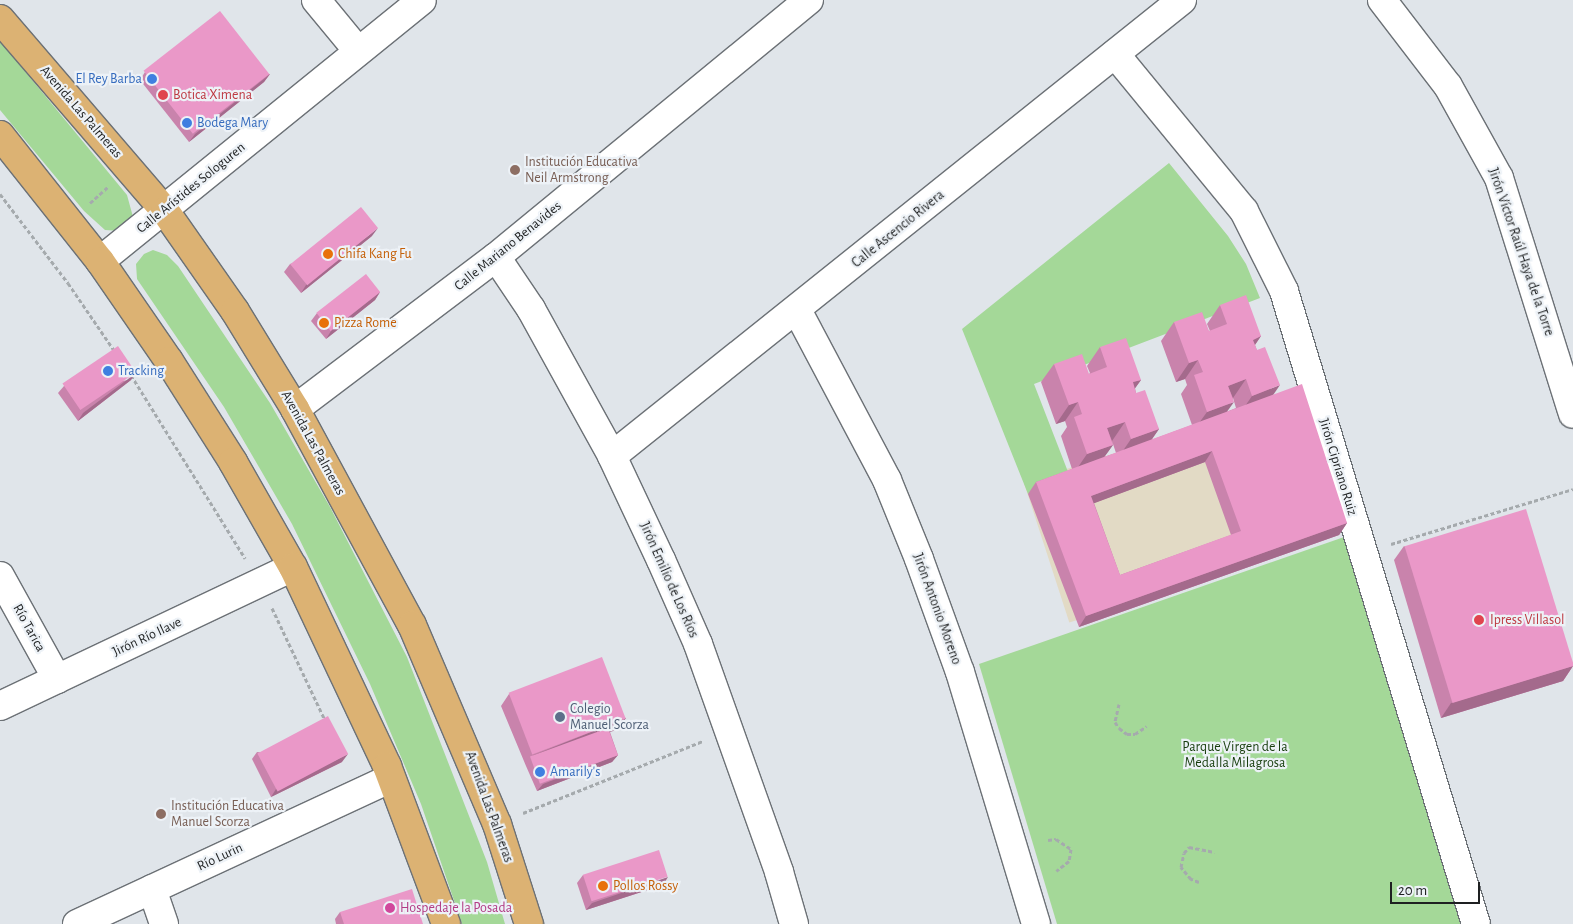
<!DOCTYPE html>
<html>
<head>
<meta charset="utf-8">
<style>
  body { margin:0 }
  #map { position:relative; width:1573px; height:924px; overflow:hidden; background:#e0e5ea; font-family:"Alegreya Sans",sans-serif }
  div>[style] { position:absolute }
  .education>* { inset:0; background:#e2dac5; transform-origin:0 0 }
  .green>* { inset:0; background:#a4d898 }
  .path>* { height:3px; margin-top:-1.5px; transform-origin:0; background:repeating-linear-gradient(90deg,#a5aaad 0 4px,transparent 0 6.5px) }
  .roads { filter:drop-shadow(1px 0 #6c7176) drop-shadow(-1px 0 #6c7176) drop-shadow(0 1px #6c7176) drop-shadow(0 -1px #6c7176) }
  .minor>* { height:28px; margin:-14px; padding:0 14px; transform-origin:14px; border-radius:14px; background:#fff }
  .major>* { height:28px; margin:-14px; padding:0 14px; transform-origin:14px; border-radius:14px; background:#dcb273 }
  .wall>* { inset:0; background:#c983ac }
  .shaded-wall>* { inset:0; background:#a46a8c }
  .building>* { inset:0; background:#ea98c8; transform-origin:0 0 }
  .dots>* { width:14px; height:14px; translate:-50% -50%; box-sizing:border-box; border:2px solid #edf2f7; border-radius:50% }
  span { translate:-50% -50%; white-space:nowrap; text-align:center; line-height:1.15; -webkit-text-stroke:4.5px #edf2f7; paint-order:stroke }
  .shop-label { font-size:14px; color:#366cbe }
  .right { translate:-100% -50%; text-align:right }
  .left { translate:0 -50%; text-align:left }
  .health-label { font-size:14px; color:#be3a42 }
  .street-label { font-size:14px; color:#1e2021 }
  .education-label { font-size:14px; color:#785e54 }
  .food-label { font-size:14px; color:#c56008 }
  .service-label { font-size:14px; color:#4e5e75 }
  .park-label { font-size:14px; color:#173d0d }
  .hotel-label { font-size:14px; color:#b23c85 }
  .scale { position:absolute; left:1390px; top:882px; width:90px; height:22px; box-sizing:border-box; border:2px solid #1e2021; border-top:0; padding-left:6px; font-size:15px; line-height:18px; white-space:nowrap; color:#1e2021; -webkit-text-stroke:4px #edf2f7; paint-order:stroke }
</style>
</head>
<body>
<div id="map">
  <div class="education">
    <i style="left:1294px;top:395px;width:147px;height:284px;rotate:72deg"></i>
  </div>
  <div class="green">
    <i style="clip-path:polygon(0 41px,127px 195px,133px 217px,121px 231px,105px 230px,84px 211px,0 110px)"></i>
    <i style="clip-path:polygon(1169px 163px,1228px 236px,1246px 264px,1260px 298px,1034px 384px,1070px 477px,1028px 494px,962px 329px)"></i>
    <i style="clip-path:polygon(153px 250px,167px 255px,178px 266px,270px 403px,330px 507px,407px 657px,487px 862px,505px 924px,462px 924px,421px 804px,370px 684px,292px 524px,224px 407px,137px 279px,136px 264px,144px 254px)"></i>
    <i style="clip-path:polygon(1347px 536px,1464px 924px,1057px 924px,979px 664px)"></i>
  </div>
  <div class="path">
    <i style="left:0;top:194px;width:112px;rotate:52.6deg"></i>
    <i style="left:68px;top:283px;width:85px;rotate:55.6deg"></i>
    <i style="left:90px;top:203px;width:24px;rotate:-42deg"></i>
    <i style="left:131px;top:375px;width:216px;rotate:58.1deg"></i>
    <i style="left:1391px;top:544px;width:190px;rotate:-16.8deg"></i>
    <i style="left:272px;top:608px;width:126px;rotate:64.7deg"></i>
    <i style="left:1119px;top:704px;width:18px;rotate:103deg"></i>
    <i style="left:1115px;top:722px;width:7px;rotate:56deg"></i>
    <i style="left:1119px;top:728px;width:10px;rotate:37deg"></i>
    <i style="left:1127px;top:734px;width:8px"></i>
    <i style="left:1135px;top:734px;width:14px;rotate:-34deg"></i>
    <i style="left:523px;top:813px;width:194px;rotate:-21.8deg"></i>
    <i style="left:1048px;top:840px;width:8px;rotate:-7deg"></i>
    <i style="left:1056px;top:839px;width:18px;rotate:34deg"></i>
    <i style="left:1071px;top:849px;width:12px;rotate:99deg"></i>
    <i style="left:1069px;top:861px;width:16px;rotate:142deg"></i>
    <i style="left:1199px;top:882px;width:9px;rotate:-159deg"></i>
    <i style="left:1191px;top:879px;width:16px;rotate:-130deg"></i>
    <i style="left:1181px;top:867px;width:14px;rotate:-78deg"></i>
    <i style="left:1184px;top:853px;width:8px;rotate:-50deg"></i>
    <i style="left:1189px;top:847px;width:26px;rotate:11deg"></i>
  </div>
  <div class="roads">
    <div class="minor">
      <i style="left:316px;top:0;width:66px;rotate:50.5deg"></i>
      <i style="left:1382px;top:0;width:108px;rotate:52.5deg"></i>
      <i style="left:1448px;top:86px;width:105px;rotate:61deg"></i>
      <i style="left:1499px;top:178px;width:247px;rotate:72.6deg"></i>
      <i style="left:1115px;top:54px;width:203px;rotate:50.6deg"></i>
      <i style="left:1244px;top:211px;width:89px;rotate:63.4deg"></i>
      <i style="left:1284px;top:291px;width:661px;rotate:73.13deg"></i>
      <i style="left:496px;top:257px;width:63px;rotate:56.1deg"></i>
      <i style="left:531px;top:309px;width:168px;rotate:61.1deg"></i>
      <i style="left:612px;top:456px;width:115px;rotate:64.8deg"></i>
      <i style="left:661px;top:560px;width:92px;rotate:66.2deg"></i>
      <i style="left:698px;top:644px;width:242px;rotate:70.4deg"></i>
      <i style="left:779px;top:872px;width:54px;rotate:73.9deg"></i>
      <i style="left:100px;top:261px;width:414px;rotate:-39deg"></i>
      <i style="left:797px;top:310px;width:192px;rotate:62.1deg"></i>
      <i style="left:887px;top:480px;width:85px;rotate:67.9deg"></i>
      <i style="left:919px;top:559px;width:120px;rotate:70.1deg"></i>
      <i style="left:960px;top:672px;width:263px;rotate:73.2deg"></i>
      <i style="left:295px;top:409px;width:252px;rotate:-37.1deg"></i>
      <i style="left:496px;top:257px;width:405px;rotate:-39.4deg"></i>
      <i style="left:612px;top:456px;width:730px;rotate:-38.66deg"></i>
      <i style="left:0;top:576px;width:118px;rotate:61deg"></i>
      <i style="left:0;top:706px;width:324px;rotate:-25.4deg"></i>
      <i style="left:152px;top:889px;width:37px;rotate:71deg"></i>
      <i style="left:77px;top:924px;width:346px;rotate:-24.9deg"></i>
    </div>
    <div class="major">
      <i style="left:0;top:19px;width:253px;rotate:49.3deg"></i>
      <i style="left:165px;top:211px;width:122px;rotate:55deg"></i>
      <i style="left:235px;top:311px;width:115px;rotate:58.5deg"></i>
      <i style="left:295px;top:409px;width:246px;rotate:61.6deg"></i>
      <i style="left:412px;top:625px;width:216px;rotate:66.9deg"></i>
      <i style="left:497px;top:824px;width:105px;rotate:72.3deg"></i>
      <i style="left:0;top:135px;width:161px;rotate:51.6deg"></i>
      <i style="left:100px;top:261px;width:121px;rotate:55.4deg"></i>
      <i style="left:169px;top:361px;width:120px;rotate:57.6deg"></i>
      <i style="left:233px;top:462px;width:121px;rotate:60.3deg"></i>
      <i style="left:293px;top:567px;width:220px;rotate:64.7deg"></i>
      <i style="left:387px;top:766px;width:169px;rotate:69.5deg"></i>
    </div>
  </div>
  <div class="wall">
    <i style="clip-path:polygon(145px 72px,270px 74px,264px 82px,189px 142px,140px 80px)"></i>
    <i style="clip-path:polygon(372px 236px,301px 293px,284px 272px,290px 264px)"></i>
    <i style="clip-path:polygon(380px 292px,375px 300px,326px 339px,311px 321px,317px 313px)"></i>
    <i style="clip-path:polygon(evenodd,1220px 305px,1261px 336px,1255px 345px,1273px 395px,1347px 523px,1339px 535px,1079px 627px,1028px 494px,1036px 482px,1072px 469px,1061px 436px,1067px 427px,1065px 421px,1056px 424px,1041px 382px,1054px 364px,1089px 374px,1090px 373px,1087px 366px,1100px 347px,1141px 380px,1135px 388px,1136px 393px,1159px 429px,1151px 440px,1192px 425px,1181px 394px,1187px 385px,1185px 379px,1176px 382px,1161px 341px,1174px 322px,1210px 331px,1207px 324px,1220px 305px,1233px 398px,1236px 408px,1226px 412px,1233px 398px,1220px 305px,1112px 441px,1116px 453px,1104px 457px,1113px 445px,1112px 441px,1220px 305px,1205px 462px,1231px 535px,1120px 575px,1094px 503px,1205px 462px)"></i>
    <i style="clip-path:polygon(131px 380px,78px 421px,58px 393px,64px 386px)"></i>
    <i style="clip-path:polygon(1404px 546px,1573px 666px,1563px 681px,1441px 718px,1394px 560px)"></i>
    <i style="clip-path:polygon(509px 694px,626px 718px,618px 729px,610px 732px,618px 755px,612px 762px,537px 791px,526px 766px,501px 706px)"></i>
    <i style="clip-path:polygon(257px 752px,342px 762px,271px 797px,252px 759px)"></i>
    <i style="clip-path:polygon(583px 875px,663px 885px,586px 910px,577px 883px)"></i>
    <i style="clip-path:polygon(340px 912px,423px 924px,336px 924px,335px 919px)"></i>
  </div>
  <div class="shaded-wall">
    <i style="clip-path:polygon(270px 74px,264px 82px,189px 142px,195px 134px)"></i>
    <i style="clip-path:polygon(378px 228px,372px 236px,301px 293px,306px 285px)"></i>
    <i style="clip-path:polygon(380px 292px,375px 300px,326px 339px,331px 331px)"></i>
    <i style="clip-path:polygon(1261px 336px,1248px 355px,1253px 340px)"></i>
    <i style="clip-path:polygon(1198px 360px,1185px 379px,1176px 382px,1189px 363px)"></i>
    <i style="clip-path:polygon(136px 373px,131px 380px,78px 421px,83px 413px)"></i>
    <i style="clip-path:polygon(1246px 379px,1233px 398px,1228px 386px)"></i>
    <i style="clip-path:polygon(1141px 380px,1128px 398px,1133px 382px)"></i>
    <i style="clip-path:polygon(1280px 385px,1267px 404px,1239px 415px,1252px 396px)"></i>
    <i style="clip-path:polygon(1078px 402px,1065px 421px,1056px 424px,1069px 405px)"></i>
    <i style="clip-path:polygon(1234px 402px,1221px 420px,1194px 430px,1207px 412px)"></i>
    <i style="clip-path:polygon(1125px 422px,1112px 441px,1107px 428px)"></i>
    <i style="clip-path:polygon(1159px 429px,1146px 448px,1118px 458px,1131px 439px)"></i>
    <i style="clip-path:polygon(1113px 445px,1100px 463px,1074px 473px,1087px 454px)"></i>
    <i style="clip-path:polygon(1212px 451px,1205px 462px,1084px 507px,1091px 496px)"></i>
    <i style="clip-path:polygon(1347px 523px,1339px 535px,1079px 627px,1086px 616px)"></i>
    <i style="clip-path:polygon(1573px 666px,1563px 681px,1441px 718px,1451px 703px)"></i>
    <i style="clip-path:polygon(626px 718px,618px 729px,534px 763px,531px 759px,534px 755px)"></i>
    <i style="clip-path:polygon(348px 754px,342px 762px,271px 797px,276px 789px)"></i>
    <i style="clip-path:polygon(618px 755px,612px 762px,537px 791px,543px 784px)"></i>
    <i style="clip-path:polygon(668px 877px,663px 885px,586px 910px,592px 903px)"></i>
  </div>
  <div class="building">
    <i style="left:220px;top:11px;width:80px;height:97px;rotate:52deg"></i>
    <i style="left:361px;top:207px;width:27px;height:91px;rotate:51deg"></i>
    <i style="left:366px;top:274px;width:23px;height:63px;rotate:52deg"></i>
    <i style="clip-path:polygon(1246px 295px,1261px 336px,1253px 340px,1257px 350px,1265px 347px,1280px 385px,1252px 396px,1246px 379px,1228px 386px,1234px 402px,1207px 412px,1194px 375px,1203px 372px,1198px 360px,1189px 363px,1174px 322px,1202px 312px,1209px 331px,1227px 324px,1220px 305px)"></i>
    <i style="clip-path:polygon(1126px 338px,1141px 380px,1133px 382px,1136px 393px,1145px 390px,1159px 429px,1131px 439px,1125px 422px,1107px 428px,1113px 445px,1087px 454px,1074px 417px,1082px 414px,1078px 402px,1069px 405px,1054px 364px,1082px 354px,1089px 374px,1107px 367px,1100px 347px)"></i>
    <i style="left:118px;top:346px;width:32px;height:67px;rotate:56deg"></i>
    <i style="clip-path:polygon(evenodd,1302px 384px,1347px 523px,1086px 616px,1036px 482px,1302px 384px,1212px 451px,1241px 531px,1120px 575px,1091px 496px,1212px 451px)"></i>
    <i style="left:1526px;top:509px;width:164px;height:127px;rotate:73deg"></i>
    <i style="left:602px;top:657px;width:66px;height:100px;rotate:69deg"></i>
    <i style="left:328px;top:716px;width:43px;height:80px;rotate:62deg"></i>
    <i style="left:608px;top:728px;width:29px;height:83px;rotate:70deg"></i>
    <i style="left:659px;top:850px;width:28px;height:80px;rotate:72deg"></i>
    <i style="clip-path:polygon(412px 889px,423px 924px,344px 924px,340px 912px)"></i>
  </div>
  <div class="dots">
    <i style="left:152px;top:79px;background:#3f7fe0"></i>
    <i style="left:163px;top:95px;background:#e0444e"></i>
    <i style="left:187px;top:123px;background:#3f7fe0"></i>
    <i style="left:515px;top:170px;background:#8d6e63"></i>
    <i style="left:328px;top:254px;background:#e8710a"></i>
    <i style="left:324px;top:323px;background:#e8710a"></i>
    <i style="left:108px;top:371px;background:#3f7fe0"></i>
    <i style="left:1479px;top:620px;background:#e0444e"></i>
    <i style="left:560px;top:717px;background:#5c6f8a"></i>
    <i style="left:540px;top:772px;background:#3f7fe0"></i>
    <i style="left:161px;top:814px;background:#8d6e63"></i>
    <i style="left:603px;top:886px;background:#e8710a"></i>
    <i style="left:390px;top:908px;background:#d1479c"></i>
  </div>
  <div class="shop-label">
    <span class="right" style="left:142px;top:79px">El Rey Barba</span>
    <span class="left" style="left:197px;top:123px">Bodega Mary</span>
    <span class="left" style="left:118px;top:371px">Tracking</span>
    <span class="left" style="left:550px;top:772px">Amarily's</span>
  </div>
  <div class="health-label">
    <span class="left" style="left:173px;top:95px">Botica Ximena</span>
    <span class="left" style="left:1490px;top:620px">Ipress Villasol</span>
  </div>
  <div class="street-label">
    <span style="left:81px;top:112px;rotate:49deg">Avenida Las Palmeras</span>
    <span style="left:191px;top:188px;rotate:-39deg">Calle Arístides Sologuren</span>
    <span style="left:898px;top:229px;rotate:-39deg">Calle Ascencio Rivera</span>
    <span style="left:508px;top:246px;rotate:-39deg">Calle Mariano Benavides</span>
    <span style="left:1521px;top:252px;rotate:71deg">Jirón Víctor Raúl Haya de la Torre</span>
    <span style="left:313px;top:443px;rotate:61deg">Avenida Las Palmeras</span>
    <span style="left:1338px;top:467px;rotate:73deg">Jirón Cipriano Ruiz</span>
    <span style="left:669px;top:580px;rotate:66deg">Jirón Emilio de Los Ríos</span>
    <span style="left:937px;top:609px;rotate:70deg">Jirón Antonio Moreno</span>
    <span style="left:29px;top:628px;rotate:61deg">Río Tarica</span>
    <span style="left:147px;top:637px;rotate:-25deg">Jirón Río Ilave</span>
    <span style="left:489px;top:807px;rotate:70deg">Avenida Las Palmeras</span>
    <span style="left:220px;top:857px;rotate:-25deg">Río Lurin</span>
  </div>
  <div class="education-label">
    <span class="left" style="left:525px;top:170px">Institución Educativa<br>Neil Armstrong</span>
    <span class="left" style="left:171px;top:814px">Institución Educativa<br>Manuel Scorza</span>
  </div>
  <div class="food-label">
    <span class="left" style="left:338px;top:254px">Chifa Kang Fu</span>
    <span class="left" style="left:334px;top:323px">Pizza Rome</span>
    <span class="left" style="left:613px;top:886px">Pollos Rossy</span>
  </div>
  <div class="service-label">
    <span class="left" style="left:570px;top:717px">Colegio<br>Manuel Scorza</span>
  </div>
  <div class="park-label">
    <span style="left:1235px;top:755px">Parque Virgen de la<br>Medalla Milagrosa</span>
  </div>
  <div class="hotel-label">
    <span class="left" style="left:400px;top:908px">Hospedaje la Posada</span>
  </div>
  <div class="scale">20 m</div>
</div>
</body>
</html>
